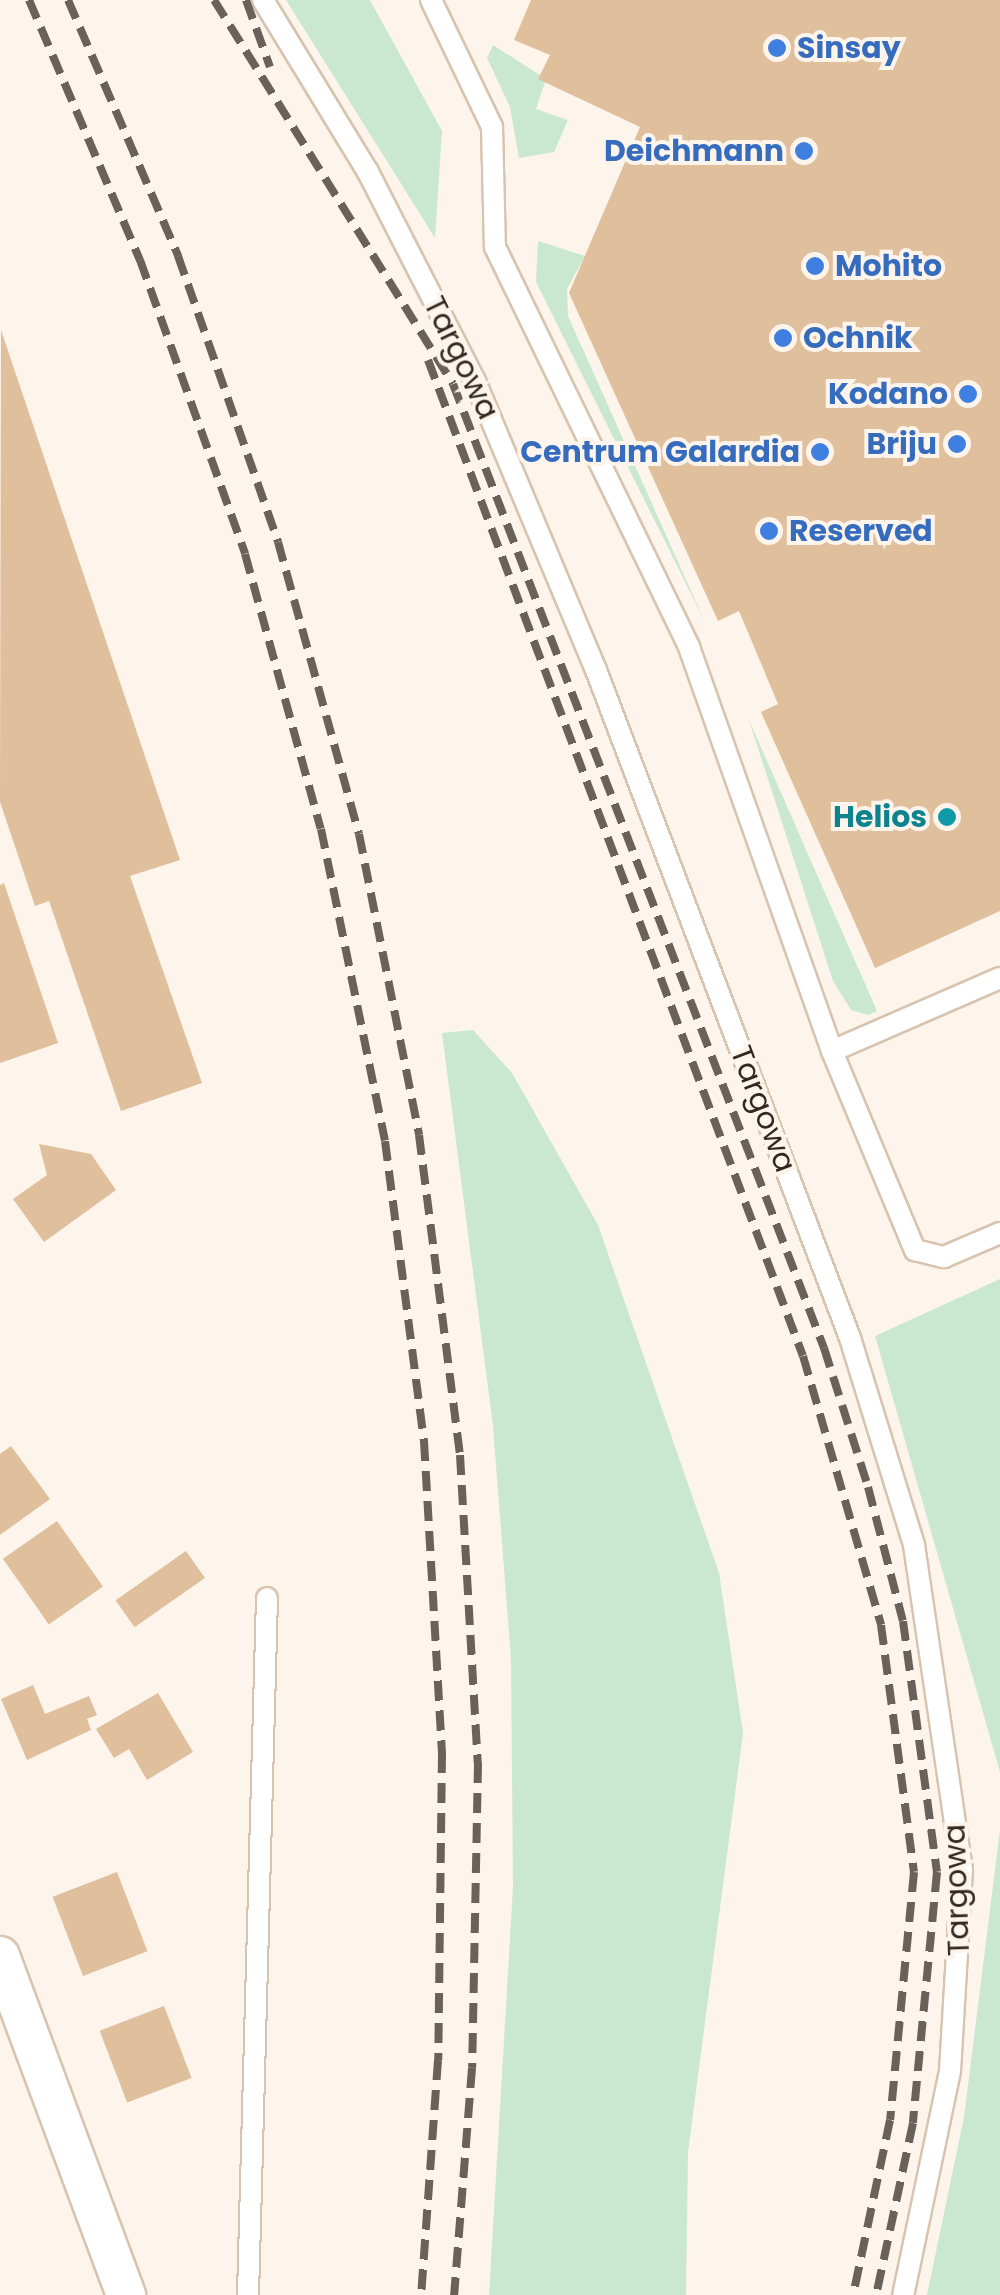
<!DOCTYPE html>
<html>
<head>
<meta charset="utf-8">
<style>
  body { margin:0 }
  #map { position:relative; width:1000px; height:2295px; overflow:hidden; background:#fdf4ec; font-family:Poppins,sans-serif }
  div>[style] { position:absolute }
  .green>* { inset:0; background:#cae8cf }
  .building>* { inset:0; background:#dfbf9c; transform-origin:0 0 }
  .roads { filter:drop-shadow(2px 0 #d7c3ae) drop-shadow(-2px 0 #d7c3ae) drop-shadow(0 2px #d7c3ae) drop-shadow(0 -2px #d7c3ae) }
  .service>* { height:20px; margin:-10px; padding:0 10px; transform-origin:10px; border-radius:10px; background:#fff }
  .minor>* { height:38px; margin:-19px; padding:0 19px; transform-origin:19px; border-radius:19px; background:#fff }
  .rail>* { height:8px; margin-top:-4px; transform-origin:0; background:repeating-linear-gradient(90deg,#6a625a 0 20px,transparent 0 30px) }
  .dots>* { width:28px; height:28px; translate:-50% -50%; box-sizing:border-box; border:5px solid #fdf4ec; border-radius:50% }
  span { translate:-50% -50%; white-space:nowrap; text-align:center; line-height:1.15; -webkit-text-stroke:8px #fdf4ec; paint-order:stroke }
  .shop-label { font-size:30px; color:#366cbe; font-weight:700 }
  .left { translate:0 -50%; text-align:left }
  .right { translate:-100% -50%; text-align:right }
  .street-label { font-size:30px; color:#312921 }
  .culture-label { font-size:30px; color:#0d838f; font-weight:700 }
</style>
</head>
<body>
<div id="map">
  <div class="green">
    <i style="clip-path:polygon(286px 0,370px 0,442px 131px,435px 238px)"></i>
    <i style="clip-path:polygon(493px 45px,546px 79px,536px 109px,568px 120px,554px 152px,519px 158px,510px 107px,487px 58px)"></i>
    <i style="clip-path:polygon(538px 241px,585px 256px,567px 289px,568px 316px,705px 622px,536px 282px)"></i>
    <i style="clip-path:polygon(749px 720px,877px 1011px,868px 1015px,851px 1010px,833px 981px)"></i>
    <i style="clip-path:polygon(473px 1030px,512px 1073px,598px 1225px,719px 1573px,743px 1733px,688px 2152px,686px 2295px,489px 2295px,513px 1887px,511px 1659px,493px 1426px,442px 1033px)"></i>
    <i style="clip-path:polygon(1000px 1279px,1000px 1772px,875px 1336px)"></i>
    <i style="clip-path:polygon(1000px 1830px,1000px 2295px,927px 2295px,964px 2117px)"></i>
  </div>
  <div class="building">
    <i style="clip-path:polygon(531px 0,1000px 0,1000px 911px,875px 968px,761px 712px,778px 704px,739px 611px,718px 621px,569px 293px,640px 127px,538px 79px,550px 55px,514px 40px)"></i>
    <i style="clip-path:polygon(1px 330px,180px 860px,130px 876px,202px 1083px,121px 1111px,49px 901px,35px 906px,0 802px)"></i>
    <i style="clip-path:polygon(4px 883px,58px 1043px,0 1063px,0 885px)"></i>
    <i style="clip-path:polygon(39px 1144px,91px 1154px,116px 1190px,44px 1242px,13px 1199px,47px 1175px)"></i>
    <i style="clip-path:polygon(11px 1446px,50px 1499px,0 1535px,0 1454px)"></i>
    <i style="left:57px;top:1521px;width:80px;height:66px;rotate:55deg"></i>
    <i style="left:186px;top:1551px;width:33px;height:86px;rotate:55deg"></i>
    <i style="clip-path:polygon(33px 1685px,45px 1714px,89px 1696px,97px 1715px,87px 1719px,91px 1730px,27px 1760px,1px 1699px)"></i>
    <i style="clip-path:polygon(158px 1693px,193px 1752px,147px 1780px,129px 1749px,114px 1758px,96px 1729px)"></i>
    <i style="left:117px;top:1872px;width:85px;height:69px;rotate:69deg"></i>
    <i style="left:164px;top:2006px;width:77px;height:69px;rotate:69deg"></i>
  </div>
  <div class="roads">
    <div class="service">
      <i style="left:263px;top:0;width:202px;rotate:58.6deg"></i>
      <i style="left:368px;top:172px;width:235px;rotate:62.9deg"></i>
      <i style="left:475px;top:381px;width:313px;rotate:67.3deg"></i>
      <i style="left:596px;top:670px;width:715px;rotate:69.18deg"></i>
      <i style="left:850px;top:1338px;width:217px;rotate:72.8deg"></i>
      <i style="left:914px;top:1545px;width:328px;rotate:81.6deg"></i>
      <i style="left:962px;top:1869px;width:202px;rotate:93.4deg"></i>
      <i style="left:950px;top:2071px;width:229px;rotate:101.8deg"></i>
      <i style="left:431px;top:0;width:141px;rotate:64.3deg"></i>
      <i style="left:492px;top:127px;width:120px;rotate:88.6deg"></i>
      <i style="left:495px;top:247px;width:445px;rotate:64.1deg"></i>
      <i style="left:689px;top:647px;width:429px;rotate:70.5deg"></i>
      <i style="left:1000px;top:978px;width:183px;rotate:156.5deg"></i>
      <i style="left:832px;top:1051px;width:216px;rotate:67.4deg"></i>
      <i style="left:915px;top:1250px;width:30px;rotate:14deg"></i>
      <i style="left:944px;top:1257px;width:61px;rotate:-23.2deg"></i>
      <i style="left:248px;top:2295px;width:697px;rotate:-88.44deg"></i>
    </div>
    <div class="minor">
      <i style="left:0;top:1956px;width:362px;rotate:69.6deg"></i>
    </div>
  </div>
  <div class="rail">
    <i style="left:29px;top:0;width:283px;rotate:66.9deg"></i>
    <i style="left:140px;top:260px;width:312px;rotate:70.3deg"></i>
    <i style="left:245px;top:554px;width:285px;rotate:74.6deg"></i>
    <i style="left:321px;top:829px;width:318px;rotate:78.4deg"></i>
    <i style="left:385px;top:1141px;width:303px;rotate:82.6deg"></i>
    <i style="left:424px;top:1441px;width:313px;rotate:86.7deg"></i>
    <i style="left:442px;top:1753px;width:307px;rotate:90.7deg"></i>
    <i style="left:438px;top:2060px;width:236px;rotate:94.1deg"></i>
    <i style="left:68px;top:0;width:279px;rotate:66.7deg"></i>
    <i style="left:178px;top:256px;width:303px;rotate:70.7deg"></i>
    <i style="left:278px;top:542px;width:303px;rotate:74.5deg"></i>
    <i style="left:359px;top:834px;width:307px;rotate:78.7deg"></i>
    <i style="left:419px;top:1135px;width:323px;rotate:82.7deg"></i>
    <i style="left:460px;top:1455px;width:309px;rotate:86.7deg"></i>
    <i style="left:478px;top:1763px;width:305px;rotate:91.1deg"></i>
    <i style="left:472px;top:2068px;width:228px;rotate:94.5deg"></i>
    <i style="left:214px;top:0;width:452px;rotate:58.1deg"></i>
    <i style="left:453px;top:384px;width:1033px;rotate:68.95deg"></i>
    <i style="left:824px;top:1348px;width:146px;rotate:72.4deg"></i>
    <i style="left:868px;top:1487px;width:138px;rotate:75.4deg"></i>
    <i style="left:903px;top:1621px;width:253px;rotate:82.3deg"></i>
    <i style="left:937px;top:1872px;width:252px;rotate:95.5deg"></i>
    <i style="left:913px;top:2123px;width:176px;rotate:102.1deg"></i>
    <i style="left:246px;top:0;width:71px;rotate:70.3deg"></i>
    <i style="left:428px;top:360px;width:1064px;rotate:69.37deg"></i>
    <i style="left:803px;top:1356px;width:280px;rotate:73.8deg"></i>
    <i style="left:881px;top:1625px;width:249px;rotate:82.4deg"></i>
    <i style="left:914px;top:1872px;width:249px;rotate:95.5deg"></i>
    <i style="left:890px;top:2120px;width:179px;rotate:101.9deg"></i>
  </div>
  <div class="dots">
    <i style="left:777px;top:48px;background:#3f7fe0"></i>
    <i style="left:804px;top:151px;background:#3f7fe0"></i>
    <i style="left:815px;top:266px;background:#3f7fe0"></i>
    <i style="left:783px;top:338px;background:#3f7fe0"></i>
    <i style="left:968px;top:394px;background:#3f7fe0"></i>
    <i style="left:957px;top:444px;background:#3f7fe0"></i>
    <i style="left:820px;top:452px;background:#3f7fe0"></i>
    <i style="left:769px;top:531px;background:#3f7fe0"></i>
    <i style="left:947px;top:817px;background:#0f9aa8"></i>
  </div>
  <div class="shop-label">
    <span class="left" style="left:797px;top:48px">Sinsay</span>
    <span class="right" style="left:784px;top:151px">Deichmann</span>
    <span class="left" style="left:835px;top:266px">Mohito</span>
    <span class="left" style="left:803px;top:338px">Ochnik</span>
    <span class="right" style="left:948px;top:394px">Kodano</span>
    <span class="right" style="left:937px;top:444px">Briju</span>
    <span class="right" style="left:800px;top:452px">Centrum Galardia</span>
    <span class="left" style="left:789px;top:531px">Reserved</span>
  </div>
  <div class="street-label">
    <span style="left:461px;top:358px;rotate:64deg">Targowa</span>
    <span style="left:763px;top:1109px;rotate:69deg">Targowa</span>
    <span style="left:957px;top:1890px;rotate:-92deg">Targowa</span>
  </div>
  <div class="culture-label">
    <span class="right" style="left:927px;top:817px">Helios</span>
  </div>
</div>
</body>
</html>
